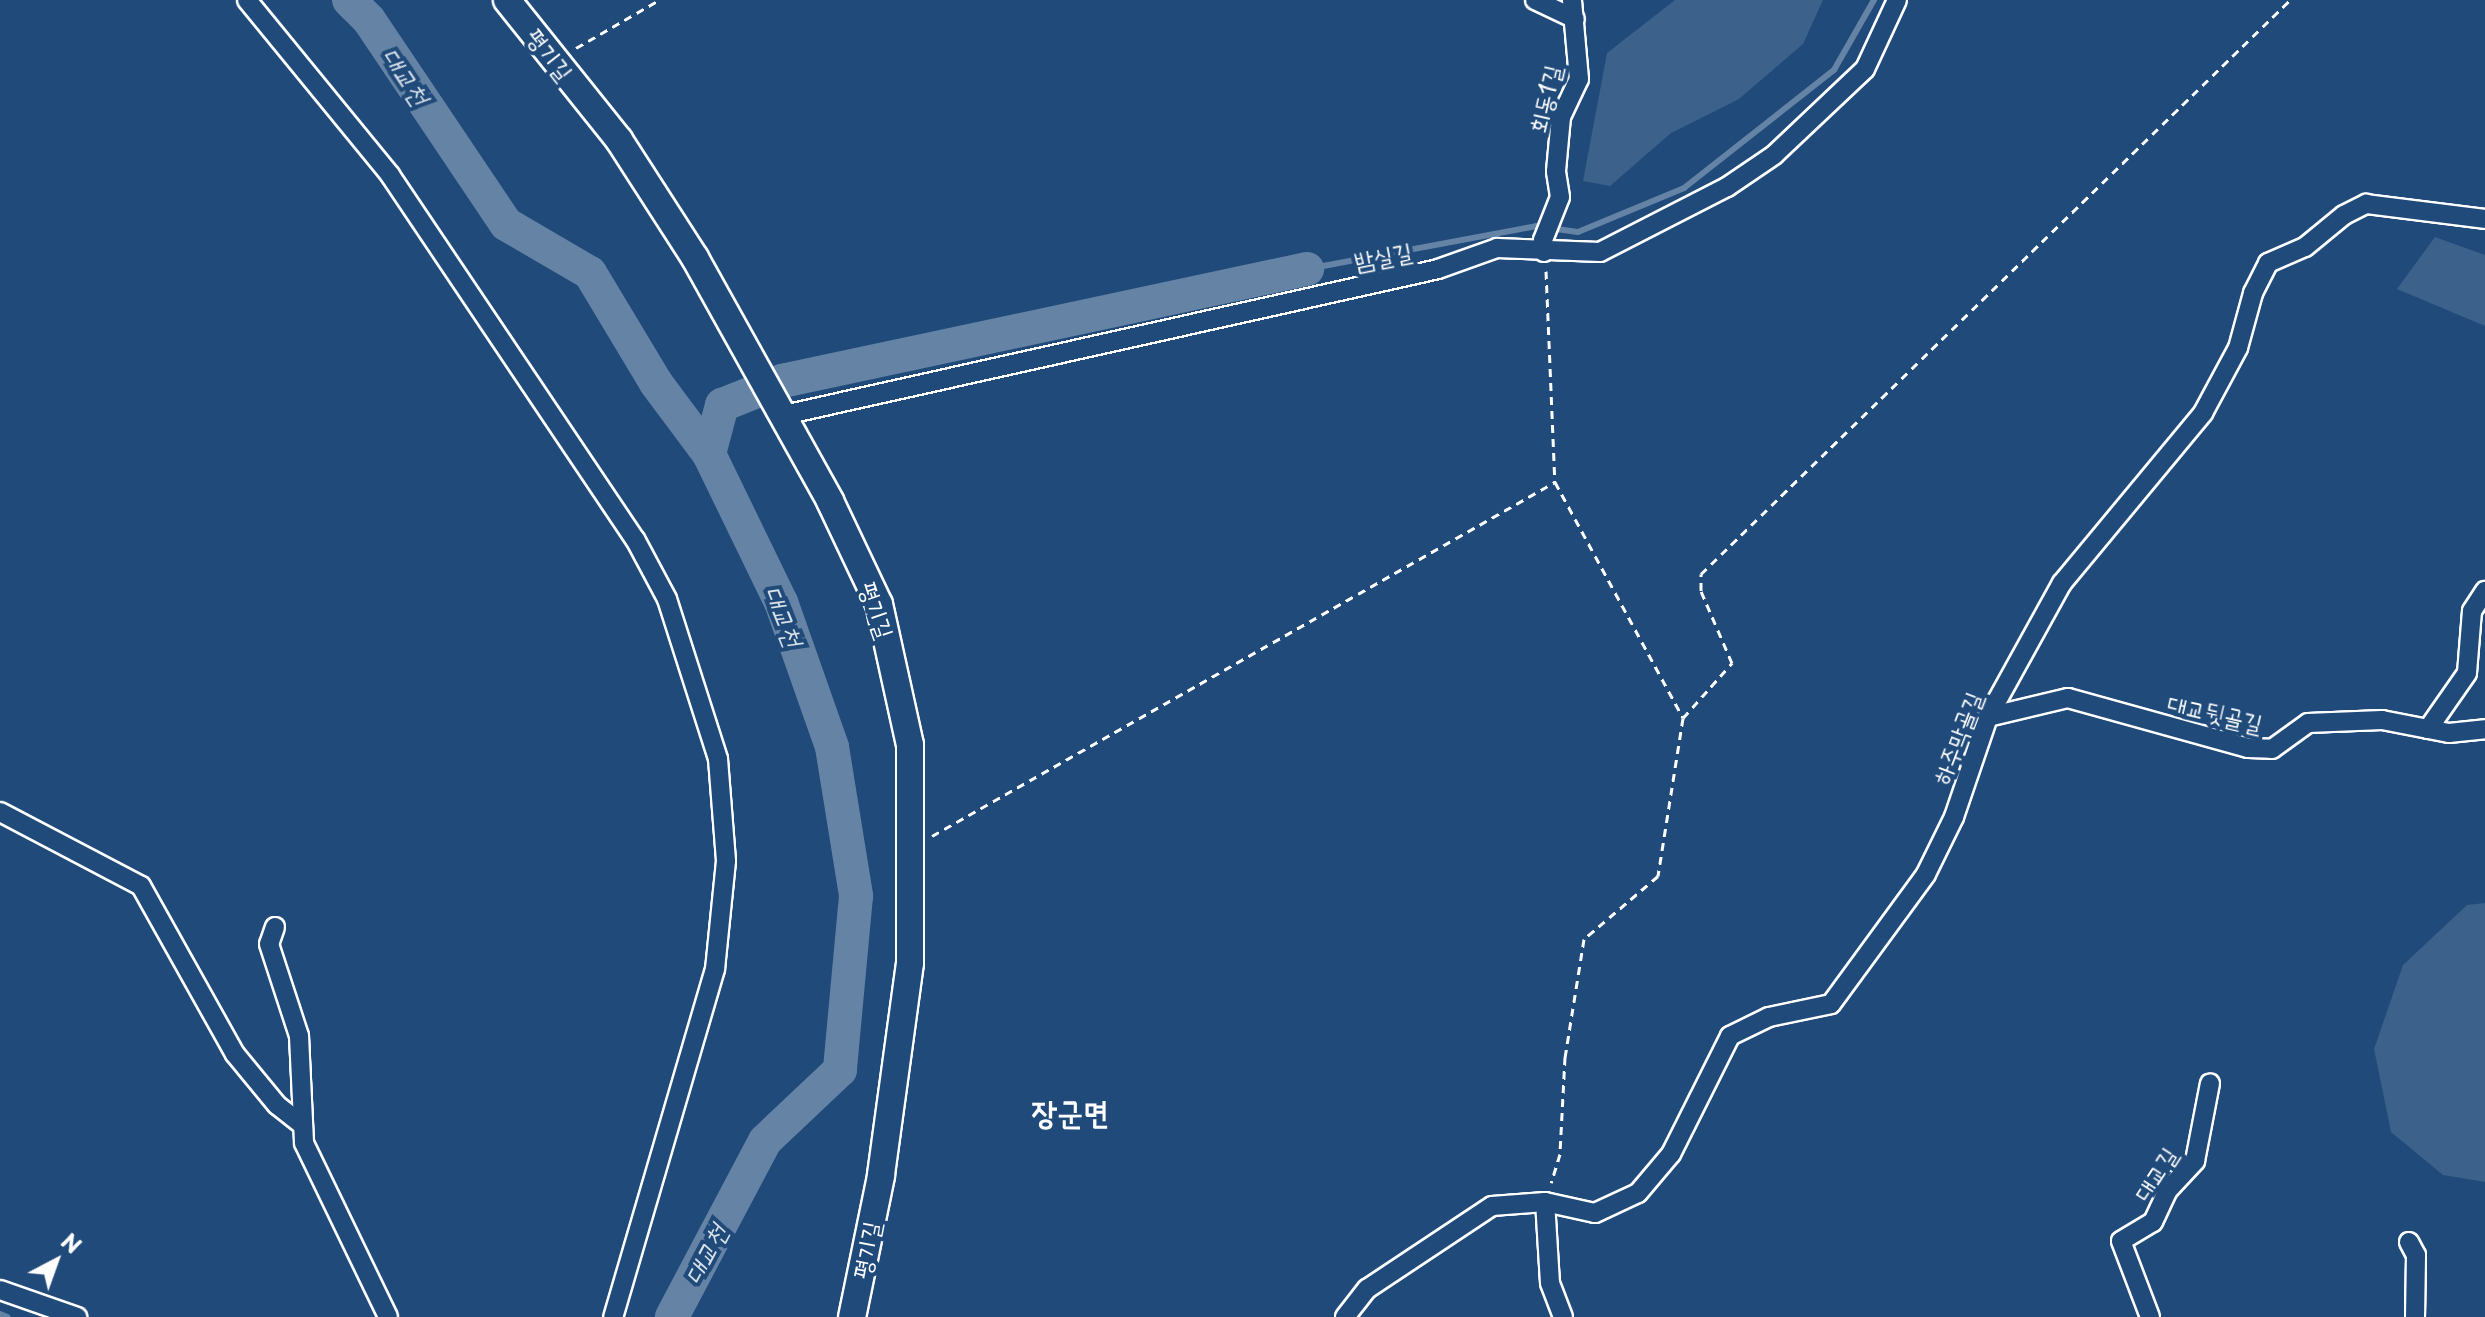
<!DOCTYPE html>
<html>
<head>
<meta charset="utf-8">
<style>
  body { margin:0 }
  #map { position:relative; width:2485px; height:1317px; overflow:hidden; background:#1f4a7a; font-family:"Playpen Sans","Poor Story",sans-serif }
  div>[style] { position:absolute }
  .green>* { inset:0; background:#3c618b }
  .stream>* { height:6px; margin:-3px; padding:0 3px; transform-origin:3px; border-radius:3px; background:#6583a4 }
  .river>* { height:34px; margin:-17px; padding:0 17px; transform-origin:17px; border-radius:17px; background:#6583a4 }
  .path>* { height:3px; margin-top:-1.5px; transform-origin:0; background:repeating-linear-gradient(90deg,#fff 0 8px,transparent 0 14px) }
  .roads { filter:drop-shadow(2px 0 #fff) drop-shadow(-2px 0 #fff) drop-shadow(0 2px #fff) drop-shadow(0 -2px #fff) }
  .minor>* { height:18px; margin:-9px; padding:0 9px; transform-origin:9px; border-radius:9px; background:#1f4a7a }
  .secondary>* { height:26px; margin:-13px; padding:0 13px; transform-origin:13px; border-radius:13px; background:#1f4a7a }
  span { translate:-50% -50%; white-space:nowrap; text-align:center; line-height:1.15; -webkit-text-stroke:8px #1f4a7a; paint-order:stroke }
  .street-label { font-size:24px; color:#fff }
  .water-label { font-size:26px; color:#d8e0e8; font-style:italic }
  .district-label { font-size:32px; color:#fff; font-weight:700 }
  .north { position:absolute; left:16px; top:1221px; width:80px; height:80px; -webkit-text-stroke:6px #1f4a7a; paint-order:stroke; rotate:41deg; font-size:22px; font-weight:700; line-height:32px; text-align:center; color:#fff }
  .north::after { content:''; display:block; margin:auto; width:28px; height:36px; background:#fff; clip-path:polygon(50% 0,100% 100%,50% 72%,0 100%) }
</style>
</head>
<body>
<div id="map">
  <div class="green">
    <i style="clip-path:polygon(1675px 0,1823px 0,1803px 44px,1739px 99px,1671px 133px,1610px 186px,1583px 181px,1607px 53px)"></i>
    <i style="clip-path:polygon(2435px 237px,2485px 255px,2485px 326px,2397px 289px)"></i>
    <i style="clip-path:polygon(2485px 903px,2485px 1182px,2443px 1175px,2391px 1132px,2374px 1049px,2403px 965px,2467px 905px)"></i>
  </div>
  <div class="stream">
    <i style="left:1307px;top:269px;width:233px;rotate:-10.6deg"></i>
    <i style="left:1536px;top:226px;width:42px;rotate:8.1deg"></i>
    <i style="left:1578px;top:232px;width:115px;rotate:-22.5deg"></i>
    <i style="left:1684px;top:188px;width:191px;rotate:-38.2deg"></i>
    <i style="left:1834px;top:70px;width:81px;rotate:-60.3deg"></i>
    <i style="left:0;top:1314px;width:8px;rotate:23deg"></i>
  </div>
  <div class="river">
    <i style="left:349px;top:0;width:28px;rotate:45deg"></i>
    <i style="left:369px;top:20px;width:246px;rotate:56.1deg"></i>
    <i style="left:506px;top:224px;width:97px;rotate:30.3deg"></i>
    <i style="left:590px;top:273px;width:128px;rotate:59deg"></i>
    <i style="left:656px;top:383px;width:89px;rotate:53.3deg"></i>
    <i style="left:709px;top:454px;width:165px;rotate:64.1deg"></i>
    <i style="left:781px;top:602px;width:154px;rotate:70.6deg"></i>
    <i style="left:832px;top:747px;width:151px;rotate:80.8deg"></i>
    <i style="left:856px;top:896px;width:175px;rotate:95.3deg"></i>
    <i style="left:840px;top:1070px;width:103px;rotate:136.6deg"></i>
    <i style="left:765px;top:1141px;width:199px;rotate:117.9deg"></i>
    <i style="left:709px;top:454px;width:51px;rotate:-75.1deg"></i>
    <i style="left:722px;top:405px;width:65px;rotate:-21.8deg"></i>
    <i style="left:782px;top:381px;width:537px;rotate:-12.04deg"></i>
  </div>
  <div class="path">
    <i style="left:576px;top:48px;width:96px;rotate:-30deg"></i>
    <i style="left:1546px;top:271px;width:211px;rotate:87.6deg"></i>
    <i style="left:1555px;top:482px;width:268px;rotate:61.5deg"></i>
    <i style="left:1683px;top:718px;width:160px;rotate:99deg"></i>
    <i style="left:1658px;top:876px;width:97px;rotate:139.6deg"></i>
    <i style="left:1584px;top:939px;width:120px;rotate:99.1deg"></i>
    <i style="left:1565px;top:1057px;width:97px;rotate:93deg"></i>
    <i style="left:1560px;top:1154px;width:30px;rotate:107deg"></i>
    <i style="left:1683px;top:718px;width:74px;rotate:-48.3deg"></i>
    <i style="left:1732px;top:663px;width:78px;rotate:-113.3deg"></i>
    <i style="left:1701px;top:591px;width:17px;rotate:-90deg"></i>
    <i style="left:1701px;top:574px;width:822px;rotate:-44.26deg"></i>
    <i style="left:932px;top:836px;width:717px;rotate:-29.61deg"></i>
  </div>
  <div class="roads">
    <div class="minor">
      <i style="left:247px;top:0;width:226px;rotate:50.7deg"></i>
      <i style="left:390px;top:175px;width:439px;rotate:56.1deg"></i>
      <i style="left:635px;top:539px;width:68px;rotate:61.9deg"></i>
      <i style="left:667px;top:599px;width:168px;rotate:72.3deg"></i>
      <i style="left:718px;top:759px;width:102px;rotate:85.5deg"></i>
      <i style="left:726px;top:861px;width:109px;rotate:95.8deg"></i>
      <i style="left:715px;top:969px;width:363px;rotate:106.3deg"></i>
      <i style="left:1535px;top:0;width:44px;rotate:25.4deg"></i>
      <i style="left:1544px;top:252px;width:12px;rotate:-95deg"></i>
      <i style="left:1543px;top:240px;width:46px;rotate:-68.4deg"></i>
      <i style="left:1560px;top:197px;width:26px;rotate:-99deg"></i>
      <i style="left:1556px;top:171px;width:54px;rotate:-84.7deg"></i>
      <i style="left:1561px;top:117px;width:42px;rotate:-64.7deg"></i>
      <i style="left:1579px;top:79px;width:79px;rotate:-95.1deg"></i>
      <i style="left:784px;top:415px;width:670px;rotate:-12.58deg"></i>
      <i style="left:1438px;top:269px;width:63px;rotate:-19.6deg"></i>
      <i style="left:1497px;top:248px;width:103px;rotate:2.2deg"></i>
      <i style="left:1600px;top:252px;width:143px;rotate:-27.1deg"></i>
      <i style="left:1727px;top:187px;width:57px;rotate:-34.2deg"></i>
      <i style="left:1774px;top:155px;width:125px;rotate:-43.4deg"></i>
      <i style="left:1865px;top:69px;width:76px;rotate:-65.1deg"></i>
      <i style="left:1988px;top:717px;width:82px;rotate:-13.4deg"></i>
      <i style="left:2068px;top:698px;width:187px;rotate:15.5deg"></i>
      <i style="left:2248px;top:748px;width:24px;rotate:2deg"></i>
      <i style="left:2272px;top:749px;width:44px;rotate:-35.8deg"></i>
      <i style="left:2308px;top:723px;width:74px;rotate:-2.3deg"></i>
      <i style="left:2382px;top:720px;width:68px;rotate:11deg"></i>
      <i style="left:2449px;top:733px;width:36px;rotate:-6deg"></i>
      <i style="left:2428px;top:729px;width:68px;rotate:-55.1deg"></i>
      <i style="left:2467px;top:673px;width:62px;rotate:-85.4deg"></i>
      <i style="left:2472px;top:611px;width:24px;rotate:-57deg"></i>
      <i style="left:0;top:812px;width:159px;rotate:27.7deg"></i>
      <i style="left:141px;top:886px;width:193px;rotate:60.8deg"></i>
      <i style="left:235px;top:1054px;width:66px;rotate:50.5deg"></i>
      <i style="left:277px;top:1105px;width:33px;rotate:38deg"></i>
      <i style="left:275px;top:927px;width:18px;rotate:109deg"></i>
      <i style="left:269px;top:944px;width:97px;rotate:71.9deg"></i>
      <i style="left:299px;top:1036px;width:107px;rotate:87.3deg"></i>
      <i style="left:304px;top:1143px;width:193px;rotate:64.2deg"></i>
      <i style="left:2409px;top:1242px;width:15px;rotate:62deg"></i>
      <i style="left:2416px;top:1255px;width:62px;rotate:90.9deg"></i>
      <i style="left:0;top:1290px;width:82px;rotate:19.3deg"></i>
      <i style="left:1345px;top:1317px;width:36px;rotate:-52deg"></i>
      <i style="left:1367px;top:1289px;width:150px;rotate:-33.6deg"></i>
      <i style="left:1492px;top:1206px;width:53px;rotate:-4.3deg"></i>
      <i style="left:1563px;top:1317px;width:36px;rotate:-111deg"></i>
      <i style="left:1550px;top:1283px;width:81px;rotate:-93.5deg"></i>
      <i style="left:1545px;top:1202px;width:51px;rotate:12.4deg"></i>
      <i style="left:1595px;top:1213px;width:47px;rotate:-24.9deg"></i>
      <i style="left:1638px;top:1193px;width:51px;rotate:-49.8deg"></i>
      <i style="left:1671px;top:1154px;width:132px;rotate:-63.4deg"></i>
      <i style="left:1730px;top:1036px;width:43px;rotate:-26deg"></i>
      <i style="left:1769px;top:1017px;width:63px;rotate:-11.8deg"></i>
      <i style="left:1831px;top:1004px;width:161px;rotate:-53.8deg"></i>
      <i style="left:1926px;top:874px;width:64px;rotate:-63.8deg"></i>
      <i style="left:1954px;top:817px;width:106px;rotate:-71.2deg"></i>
      <i style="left:1988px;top:717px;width:153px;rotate:-61.1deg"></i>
      <i style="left:2062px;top:583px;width:221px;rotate:-50.3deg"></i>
      <i style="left:2203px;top:413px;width:74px;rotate:-61.7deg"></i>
      <i style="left:2238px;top:348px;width:57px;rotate:-74.7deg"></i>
      <i style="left:2253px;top:293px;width:34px;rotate:-63deg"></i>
      <i style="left:2268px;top:263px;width:40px;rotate:-23.4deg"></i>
      <i style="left:2305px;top:247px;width:50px;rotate:-39.4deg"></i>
      <i style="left:2344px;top:215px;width:25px;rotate:-27deg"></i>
      <i style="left:2366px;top:204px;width:120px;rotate:7.2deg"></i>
      <i style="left:2150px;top:1317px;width:81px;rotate:-110.9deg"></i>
      <i style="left:2121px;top:1241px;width:37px;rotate:-31deg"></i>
      <i style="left:2153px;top:1222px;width:35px;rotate:-65deg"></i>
      <i style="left:2168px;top:1190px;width:40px;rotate:-47deg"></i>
      <i style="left:2195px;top:1161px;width:79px;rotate:-79.1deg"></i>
    </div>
    <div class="secondary">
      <i style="left:507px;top:0;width:179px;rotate:51.3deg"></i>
      <i style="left:619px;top:140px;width:140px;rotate:57.2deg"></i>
      <i style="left:695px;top:258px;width:278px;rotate:60.9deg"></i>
      <i style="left:830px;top:501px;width:114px;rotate:64.6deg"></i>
      <i style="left:879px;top:604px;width:144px;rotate:77.6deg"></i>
      <i style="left:910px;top:745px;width:218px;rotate:90deg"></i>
      <i style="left:910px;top:963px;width:215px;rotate:97.8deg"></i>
      <i style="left:881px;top:1176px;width:144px;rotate:101.6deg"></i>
    </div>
  </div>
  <div class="street-label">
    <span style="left:550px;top:54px;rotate:52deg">평기길</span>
    <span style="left:1545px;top:99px;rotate:-77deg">회동1길</span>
    <span style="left:1383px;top:256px;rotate:-11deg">밤실길</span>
    <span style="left:877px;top:610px;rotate:71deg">평기길</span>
    <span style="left:2215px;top:713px;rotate:13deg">대교뒷골길</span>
    <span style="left:1957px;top:738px;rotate:-69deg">하주막골길</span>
    <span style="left:2155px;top:1174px;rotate:-57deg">대교길</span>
    <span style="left:866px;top:1250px;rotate:-79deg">평기길</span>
  </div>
  <div class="water-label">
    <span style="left:406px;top:76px;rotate:56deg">대교천</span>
    <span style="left:784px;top:616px;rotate:68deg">대교천</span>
    <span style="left:705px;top:1254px;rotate:-62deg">대교천</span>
  </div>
  <div class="district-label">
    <span style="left:1070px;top:1111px">장군면</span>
  </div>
  <div class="north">N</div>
</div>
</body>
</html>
